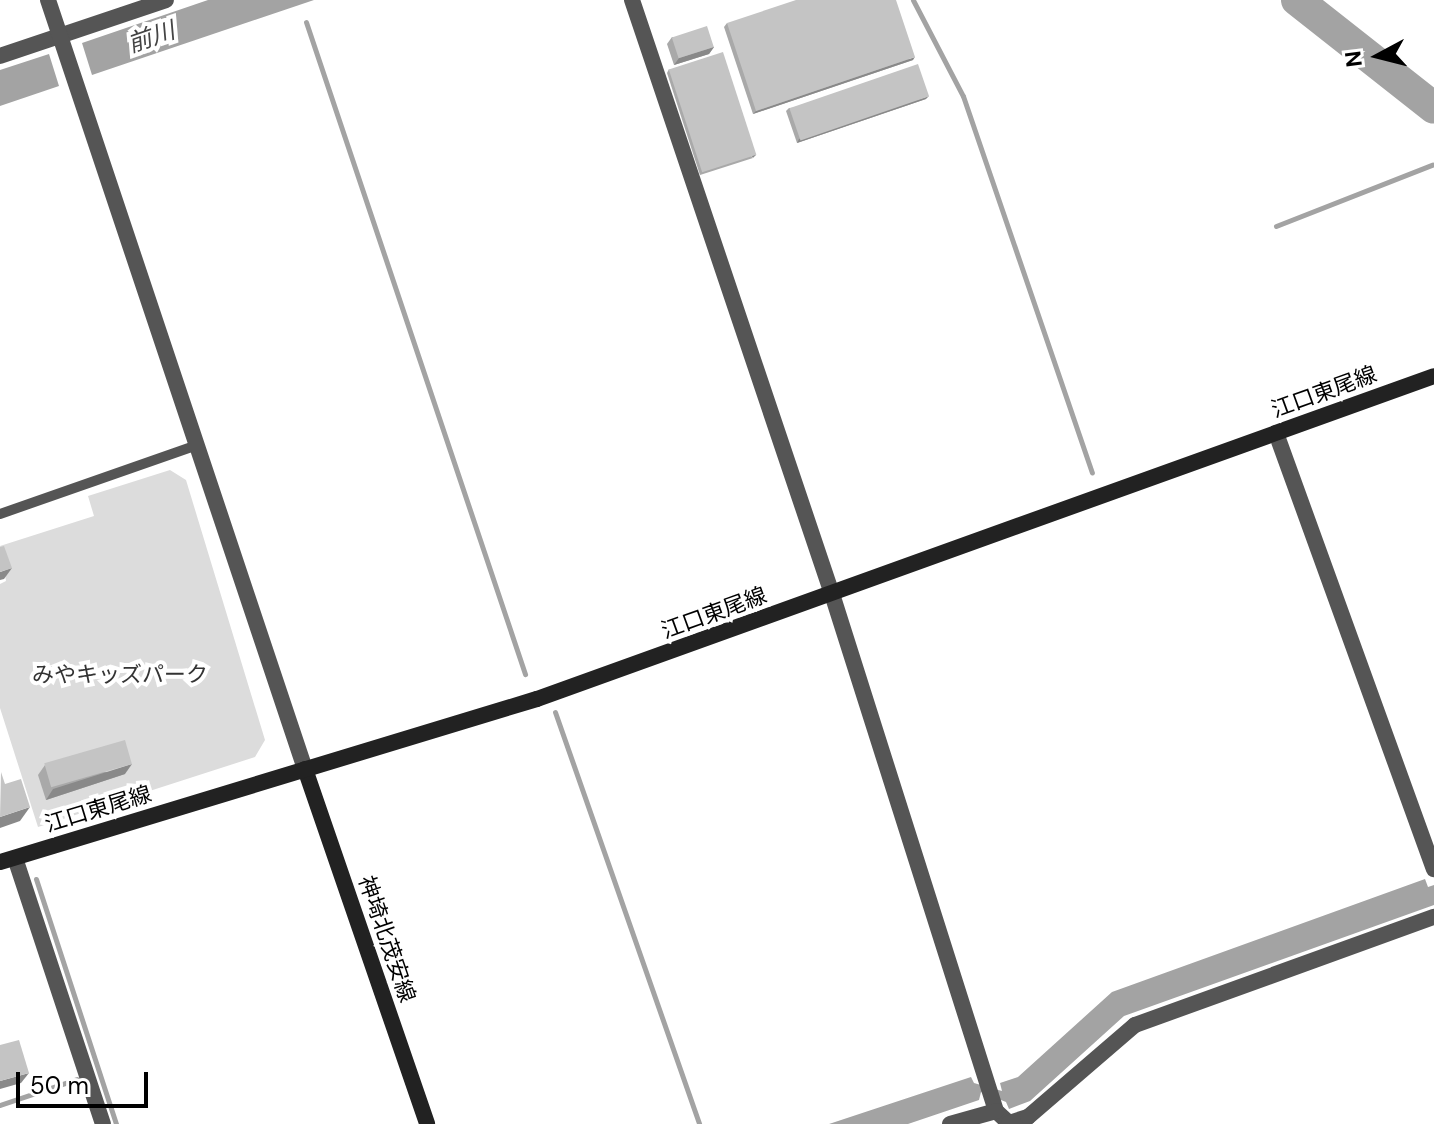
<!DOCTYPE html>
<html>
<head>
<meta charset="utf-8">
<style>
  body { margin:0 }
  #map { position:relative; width:1434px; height:1124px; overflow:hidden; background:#fff; font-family:"DM Sans","Noto Sans JP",sans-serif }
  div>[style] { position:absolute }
  .green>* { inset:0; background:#dcdcdc }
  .water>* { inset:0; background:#a3a3a3 }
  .stream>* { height:5px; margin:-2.5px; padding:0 2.5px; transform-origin:2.5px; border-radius:2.5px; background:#a3a3a3 }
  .river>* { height:32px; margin:-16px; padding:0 16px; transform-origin:16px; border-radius:16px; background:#a3a3a3 }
  .service>* { height:10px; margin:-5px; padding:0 5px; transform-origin:5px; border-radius:5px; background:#555 }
  .minor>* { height:16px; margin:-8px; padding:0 8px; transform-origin:8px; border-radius:8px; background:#555 }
  .tertiary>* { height:16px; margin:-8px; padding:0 8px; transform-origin:8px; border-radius:8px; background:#555 }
  .secondary>* { height:16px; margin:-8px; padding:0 8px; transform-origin:8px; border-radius:8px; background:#222 }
  .wall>* { inset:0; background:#a9a9a9 }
  .shaded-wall>* { inset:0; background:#898989; transform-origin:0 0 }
  .building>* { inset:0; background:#c4c4c4; transform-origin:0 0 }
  span { translate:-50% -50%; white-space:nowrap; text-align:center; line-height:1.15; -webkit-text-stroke:8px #fff; paint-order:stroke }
  .street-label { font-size:22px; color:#000 }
  .park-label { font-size:22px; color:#333 }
  .water-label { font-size:24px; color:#444; font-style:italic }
  .north { position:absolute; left:1338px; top:16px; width:80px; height:80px; -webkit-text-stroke:6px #fff; paint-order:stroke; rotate:263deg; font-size:22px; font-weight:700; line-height:32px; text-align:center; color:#000 }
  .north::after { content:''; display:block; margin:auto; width:28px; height:36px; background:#000; clip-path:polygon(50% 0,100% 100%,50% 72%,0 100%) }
  .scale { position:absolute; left:16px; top:1072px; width:132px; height:36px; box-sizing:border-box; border:4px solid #000; border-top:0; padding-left:10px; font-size:24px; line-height:28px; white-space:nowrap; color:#000; -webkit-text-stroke:6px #fff; paint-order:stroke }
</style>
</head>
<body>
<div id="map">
  <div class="green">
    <i style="clip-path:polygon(170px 470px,186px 480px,265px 740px,255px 757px,38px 827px,0 708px,0 584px,6px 581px,0 546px,94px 516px,88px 496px)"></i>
  </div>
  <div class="water">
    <i style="clip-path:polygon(208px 0,314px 0,92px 75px,82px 43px)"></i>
    <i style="clip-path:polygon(49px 54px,59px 86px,0 106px,0 70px)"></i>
    <i style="clip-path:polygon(1425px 879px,1428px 887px,1434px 885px,1434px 905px,1124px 1016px,1030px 1101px,1009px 1109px,1006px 1102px,981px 1092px,979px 1100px,908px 1124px,829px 1124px,971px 1077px,974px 1083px,1002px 1091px,1000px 1083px,1018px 1077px,1112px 992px)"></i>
  </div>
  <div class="stream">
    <i style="left:913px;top:0;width:108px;rotate:62.5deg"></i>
    <i style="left:963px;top:96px;width:398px;rotate:71.1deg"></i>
    <i style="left:306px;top:22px;width:688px;rotate:71.43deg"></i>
    <i style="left:1276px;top:226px;width:168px;rotate:-21.4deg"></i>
    <i style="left:555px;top:712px;width:436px;rotate:70.7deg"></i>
    <i style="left:36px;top:879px;width:258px;rotate:71.9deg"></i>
    <i style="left:0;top:1105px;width:81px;rotate:-18.7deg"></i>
  </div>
  <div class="river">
    <i style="left:1297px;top:0;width:174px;rotate:38.2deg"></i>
  </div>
  <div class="service">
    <i style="left:0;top:514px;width:209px;rotate:-19.3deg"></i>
  </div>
  <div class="minor">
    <i style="left:632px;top:0;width:627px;rotate:71.39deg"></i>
    <i style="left:832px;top:594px;width:542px;rotate:72.4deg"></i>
    <i style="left:996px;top:1111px;width:19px;rotate:43deg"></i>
    <i style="left:0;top:56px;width:175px;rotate:-18.6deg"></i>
    <i style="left:1276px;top:433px;width:464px;rotate:70.1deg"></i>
    <i style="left:15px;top:858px;width:280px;rotate:71.7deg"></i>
    <i style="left:1009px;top:1123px;width:20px;rotate:-18deg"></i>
    <i style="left:1028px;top:1117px;width:141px;rotate:-40.7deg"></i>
    <i style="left:1135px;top:1025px;width:318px;rotate:-19.9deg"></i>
    <i style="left:950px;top:1124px;width:48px;rotate:-15.8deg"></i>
  </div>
  <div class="tertiary">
    <i style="left:48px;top:0;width:811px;rotate:71.52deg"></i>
  </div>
  <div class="secondary">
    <i style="left:305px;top:769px;width:375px;rotate:71deg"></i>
    <i style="left:0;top:862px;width:561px;rotate:-16.89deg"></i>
    <i style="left:537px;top:699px;width:953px;rotate:-19.8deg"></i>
  </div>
  <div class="wall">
    <i style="clip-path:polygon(727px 23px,913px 60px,753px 114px,724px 27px)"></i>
    <i style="clip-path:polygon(672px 37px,714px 47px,709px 54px,674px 65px,667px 44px)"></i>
    <i style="clip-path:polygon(669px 69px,753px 158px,700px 175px,667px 73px)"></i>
    <i style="clip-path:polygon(926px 99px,797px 143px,786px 111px,789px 108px)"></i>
    <i style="clip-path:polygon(45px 765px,125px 774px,46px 800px,38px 775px)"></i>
  </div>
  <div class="shaded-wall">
    <i style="clip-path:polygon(714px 47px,709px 54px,674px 65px,679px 58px)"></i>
    <i style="clip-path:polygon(915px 57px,913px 60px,753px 114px,756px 111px)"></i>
    <i style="clip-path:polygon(929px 96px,926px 99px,797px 143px,799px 139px)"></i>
    <i style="left:756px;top:155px;width:4px;height:56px;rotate:135deg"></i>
    <i style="clip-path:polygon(12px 568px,4px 579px,0 580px,0 572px)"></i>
    <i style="clip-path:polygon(132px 764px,125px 774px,46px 800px,53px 789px)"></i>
    <i style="clip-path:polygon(30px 807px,20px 821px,0 828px,0 817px)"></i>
    <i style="clip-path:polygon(29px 1073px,21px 1083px,0 1089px,0 1081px)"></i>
  </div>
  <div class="building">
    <i style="clip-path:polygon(796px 0,896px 0,915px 57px,756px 111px,727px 23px)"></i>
    <i style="left:707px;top:26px;width:22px;height:37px;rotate:72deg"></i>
    <i style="left:723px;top:52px;width:108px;height:57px;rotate:72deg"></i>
    <i style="left:918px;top:64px;width:34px;height:136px;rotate:71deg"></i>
    <i style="clip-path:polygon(4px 546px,12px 568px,0 572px,0 547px)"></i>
    <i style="left:125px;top:740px;width:25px;height:84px;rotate:74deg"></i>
    <i style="clip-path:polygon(1px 772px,5px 784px,21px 779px,30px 807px,0 817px)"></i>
    <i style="clip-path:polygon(19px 1040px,29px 1073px,0 1081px,0 1045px)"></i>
  </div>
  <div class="street-label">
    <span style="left:1324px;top:392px;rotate:-20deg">江口東尾線</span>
    <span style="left:714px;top:613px;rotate:-20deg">江口東尾線</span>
    <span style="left:98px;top:809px;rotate:-17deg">江口東尾線</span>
    <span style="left:387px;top:939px;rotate:71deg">神埼北茂安線</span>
  </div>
  <div class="park-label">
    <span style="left:120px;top:675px">みやキッズパーク</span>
  </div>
  <div class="water-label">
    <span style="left:151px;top:37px;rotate:-19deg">前川</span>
  </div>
  <div class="north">N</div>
  <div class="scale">50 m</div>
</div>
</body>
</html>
